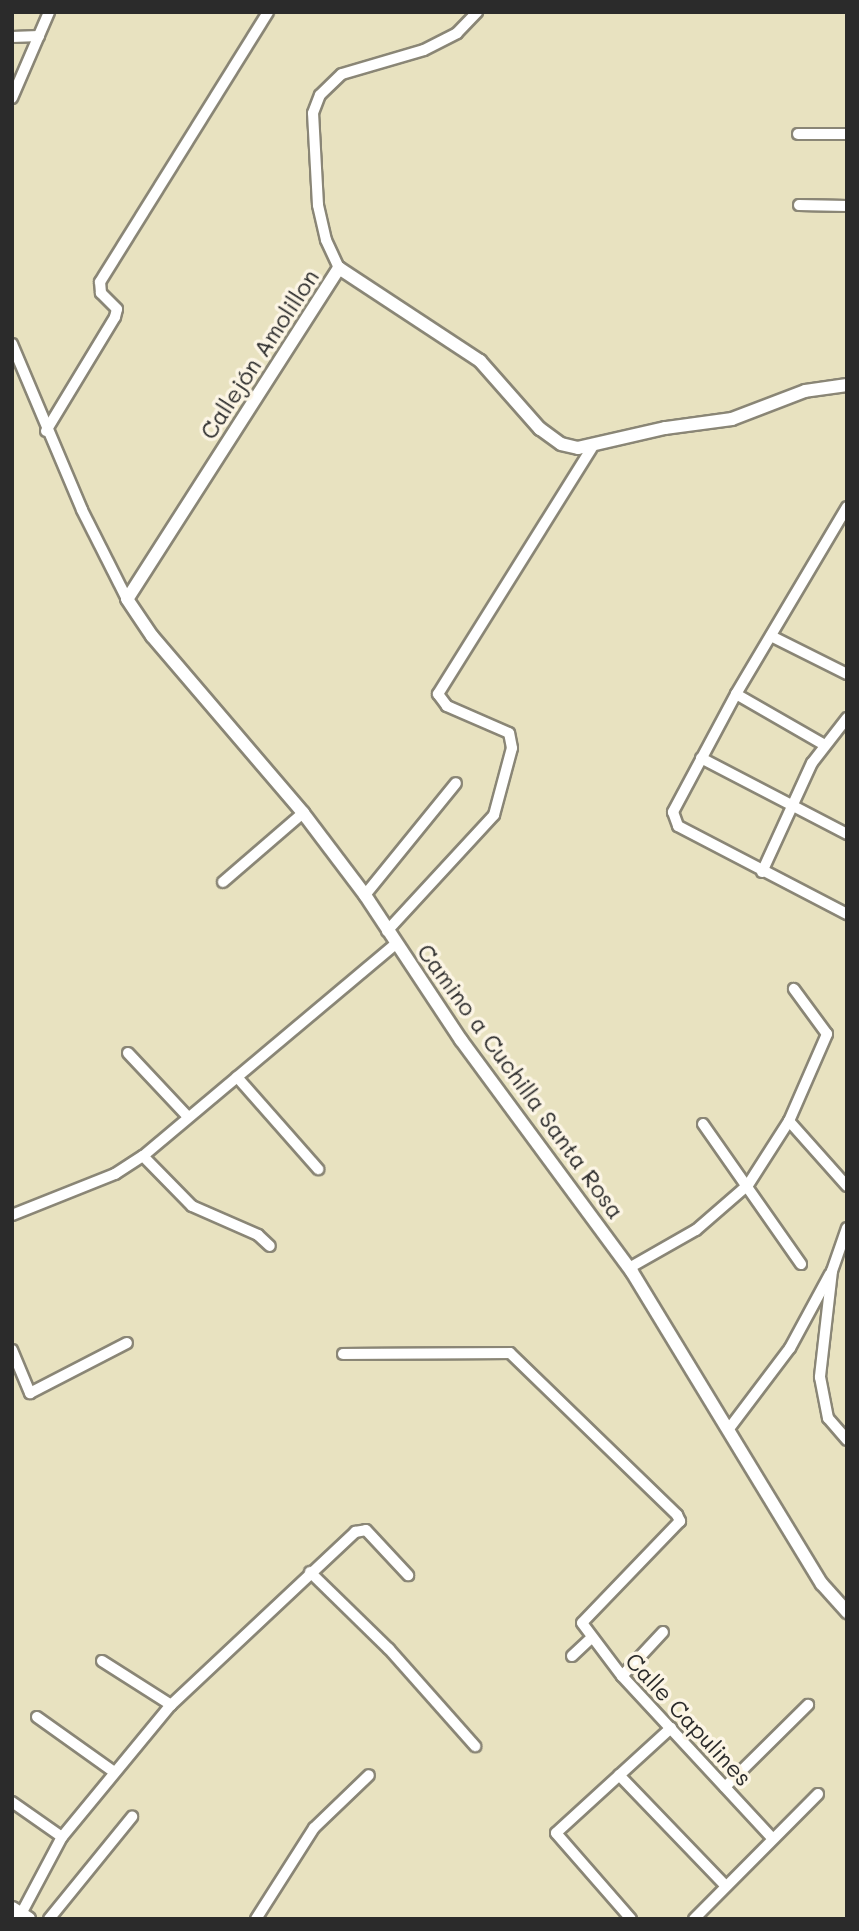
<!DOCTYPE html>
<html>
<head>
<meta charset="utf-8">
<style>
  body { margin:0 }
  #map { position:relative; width:859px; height:1931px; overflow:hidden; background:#e8e2c0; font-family:Mali,sans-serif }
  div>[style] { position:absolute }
  .roads { filter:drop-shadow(2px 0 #8a8676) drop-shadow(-2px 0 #8a8676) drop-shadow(0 2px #8a8676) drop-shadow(0 -2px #8a8676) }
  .minor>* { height:10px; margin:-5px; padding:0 5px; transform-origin:5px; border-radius:5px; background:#fff }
  .tertiary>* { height:12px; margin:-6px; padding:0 6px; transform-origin:6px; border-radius:6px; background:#fff }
  .secondary>* { height:14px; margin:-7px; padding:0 7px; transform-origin:7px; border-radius:7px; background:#fff }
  span { translate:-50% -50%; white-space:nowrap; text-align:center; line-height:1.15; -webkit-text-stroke:7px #fcf5e5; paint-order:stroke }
  .street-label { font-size:23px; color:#2b2b2b }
  .frame { position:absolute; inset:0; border:14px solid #2b2b2b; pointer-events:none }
</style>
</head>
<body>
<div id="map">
  <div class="roads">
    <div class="minor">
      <i style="left:12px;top:37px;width:27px;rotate:-2deg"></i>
      <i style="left:12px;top:98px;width:94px;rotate:-66.7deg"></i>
      <i style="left:798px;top:134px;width:49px"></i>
      <i style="left:799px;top:205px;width:48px;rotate:1.2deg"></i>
      <i style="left:339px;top:268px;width:31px;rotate:-115deg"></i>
      <i style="left:326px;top:240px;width:36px;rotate:-103deg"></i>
      <i style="left:318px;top:205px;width:92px;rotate:-93.1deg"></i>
      <i style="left:313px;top:113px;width:19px;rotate:-69deg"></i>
      <i style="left:320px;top:95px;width:30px;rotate:-44deg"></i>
      <i style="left:342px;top:74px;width:85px;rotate:-16.3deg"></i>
      <i style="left:424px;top:50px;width:37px;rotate:-27deg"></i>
      <i style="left:457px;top:33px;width:29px;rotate:-46deg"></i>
      <i style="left:12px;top:344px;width:180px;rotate:67.1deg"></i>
      <i style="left:82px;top:510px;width:100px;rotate:63.2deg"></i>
      <i style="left:46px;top:431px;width:133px;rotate:-58.8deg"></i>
      <i style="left:115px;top:317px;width:8px;rotate:-76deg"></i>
      <i style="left:117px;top:309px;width:23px;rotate:-135deg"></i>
      <i style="left:101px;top:293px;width:11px;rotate:-95deg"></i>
      <i style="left:100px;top:282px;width:318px;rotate:-58.1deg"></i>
      <i style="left:847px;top:507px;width:217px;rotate:120.7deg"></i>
      <i style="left:736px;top:694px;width:134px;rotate:118.1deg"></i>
      <i style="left:673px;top:812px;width:15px;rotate:70deg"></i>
      <i style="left:678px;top:826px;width:191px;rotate:27.5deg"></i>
      <i style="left:771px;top:636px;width:85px;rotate:26.6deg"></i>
      <i style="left:736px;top:694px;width:100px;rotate:29.9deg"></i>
      <i style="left:701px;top:758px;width:165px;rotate:27.5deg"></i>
      <i style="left:762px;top:872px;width:120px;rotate:-65.4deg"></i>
      <i style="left:812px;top:763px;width:57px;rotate:-52.1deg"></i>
      <i style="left:223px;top:882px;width:106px;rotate:-40.8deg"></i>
      <i style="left:365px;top:895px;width:144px;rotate:-50.9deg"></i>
      <i style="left:387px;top:931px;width:158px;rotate:-47.3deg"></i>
      <i style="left:494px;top:815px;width:69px;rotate:-75deg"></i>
      <i style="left:512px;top:748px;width:15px;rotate:-101deg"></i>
      <i style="left:509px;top:733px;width:68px;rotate:-156.5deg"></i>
      <i style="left:447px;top:706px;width:15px;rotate:-127deg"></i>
      <i style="left:438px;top:694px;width:290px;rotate:-58deg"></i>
      <i style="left:128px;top:1053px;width:88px;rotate:46.8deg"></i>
      <i style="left:237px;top:1077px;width:123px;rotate:48.6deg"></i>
      <i style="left:789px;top:1121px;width:87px;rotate:48.3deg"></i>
      <i style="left:703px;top:1124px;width:171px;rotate:55deg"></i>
      <i style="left:143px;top:1156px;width:70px;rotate:45.6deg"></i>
      <i style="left:192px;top:1206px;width:72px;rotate:23.7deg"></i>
      <i style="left:258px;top:1235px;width:16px;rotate:43deg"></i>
      <i style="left:12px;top:1215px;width:111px;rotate:-21.7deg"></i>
      <i style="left:115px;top:1174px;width:33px;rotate:-33deg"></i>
      <i style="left:143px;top:1156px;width:330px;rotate:-40deg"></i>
      <i style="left:847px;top:1228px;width:46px;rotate:109.2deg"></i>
      <i style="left:832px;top:1271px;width:107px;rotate:96.5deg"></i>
      <i style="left:820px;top:1377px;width:42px;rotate:79deg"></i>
      <i style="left:828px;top:1418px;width:29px;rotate:49deg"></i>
      <i style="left:629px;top:1268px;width:77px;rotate:-29.6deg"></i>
      <i style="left:696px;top:1230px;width:69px;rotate:-40.9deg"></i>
      <i style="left:748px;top:1185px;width:76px;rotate:-57.4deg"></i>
      <i style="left:789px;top:1121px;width:95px;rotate:-66.4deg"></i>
      <i style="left:827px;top:1034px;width:56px;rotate:-126.3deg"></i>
      <i style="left:12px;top:1350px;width:47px;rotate:67.3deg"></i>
      <i style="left:30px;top:1393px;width:109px;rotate:-27.3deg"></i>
      <i style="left:343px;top:1354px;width:167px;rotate:-0.3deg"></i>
      <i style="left:510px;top:1353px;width:233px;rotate:44.1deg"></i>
      <i style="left:677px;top:1515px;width:7px;rotate:63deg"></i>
      <i style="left:680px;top:1521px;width:141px;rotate:133.9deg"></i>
      <i style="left:582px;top:1623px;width:66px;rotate:53deg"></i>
      <i style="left:622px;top:1676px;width:221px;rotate:47.2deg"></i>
      <i style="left:728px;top:1430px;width:103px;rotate:-52.9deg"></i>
      <i style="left:790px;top:1348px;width:84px;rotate:-61.6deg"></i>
      <i style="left:310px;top:1572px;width:110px;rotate:44.3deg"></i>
      <i style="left:389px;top:1649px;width:130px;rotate:48.4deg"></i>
      <i style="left:572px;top:1656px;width:25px;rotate:-43deg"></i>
      <i style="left:102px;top:1661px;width:82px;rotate:32.5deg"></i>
      <i style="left:622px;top:1676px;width:60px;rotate:-47deg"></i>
      <i style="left:37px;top:1717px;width:95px;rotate:35.5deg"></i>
      <i style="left:619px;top:1775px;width:154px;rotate:46.1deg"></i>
      <i style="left:725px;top:1787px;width:117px;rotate:-44.7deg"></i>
      <i style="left:12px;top:1802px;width:61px;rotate:35deg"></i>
      <i style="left:21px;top:1914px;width:87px;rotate:-62deg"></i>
      <i style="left:62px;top:1837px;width:171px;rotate:-50.5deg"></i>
      <i style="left:171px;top:1705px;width:253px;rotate:-43.2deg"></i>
      <i style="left:355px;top:1532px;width:11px;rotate:-10deg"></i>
      <i style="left:366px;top:1530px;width:62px;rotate:47deg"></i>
      <i style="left:49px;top:1919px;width:132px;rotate:-50.9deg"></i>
      <i style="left:256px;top:1919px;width:108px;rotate:-57.5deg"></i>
      <i style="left:314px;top:1828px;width:76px;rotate:-43.9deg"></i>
      <i style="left:631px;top:1919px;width:114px;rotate:-131.1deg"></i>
      <i style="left:556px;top:1833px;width:156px;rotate:-42.4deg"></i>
      <i style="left:694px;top:1919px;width:176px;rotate:-45.2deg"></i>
    </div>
    <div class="tertiary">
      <i style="left:847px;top:385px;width:42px;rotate:171.9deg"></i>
      <i style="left:805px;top:391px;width:78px;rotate:159deg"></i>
      <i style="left:732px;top:419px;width:68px;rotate:172.3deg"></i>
      <i style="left:665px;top:428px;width:89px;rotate:167.1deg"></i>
      <i style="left:578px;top:448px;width:17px;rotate:-167deg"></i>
      <i style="left:561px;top:444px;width:26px;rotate:-144deg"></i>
      <i style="left:540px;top:429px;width:91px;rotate:-131.4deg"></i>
      <i style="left:480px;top:361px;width:169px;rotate:-146.6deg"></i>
      <i style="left:339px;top:268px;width:393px;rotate:122.6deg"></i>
      <i style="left:127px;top:599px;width:45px;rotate:56deg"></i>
      <i style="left:152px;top:636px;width:233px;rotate:49.5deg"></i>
      <i style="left:303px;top:813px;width:103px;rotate:52.9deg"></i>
      <i style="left:365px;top:895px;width:174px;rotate:56.5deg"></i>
      <i style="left:461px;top:1040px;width:288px;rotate:53.6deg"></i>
      <i style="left:632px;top:1272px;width:365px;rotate:58.7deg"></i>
      <i style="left:822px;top:1584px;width:38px;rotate:48deg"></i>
    </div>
    <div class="secondary">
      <i style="left:12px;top:1909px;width:19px;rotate:32deg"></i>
    </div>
  </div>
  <div class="street-label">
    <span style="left:259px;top:354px;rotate:-57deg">Callejón Amolillon</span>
    <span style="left:521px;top:1081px;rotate:54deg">Camino a Cuchilla Santa Rosa</span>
    <span style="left:689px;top:1719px;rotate:47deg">Calle Capulines</span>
  </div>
  <div class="frame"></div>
</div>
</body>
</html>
